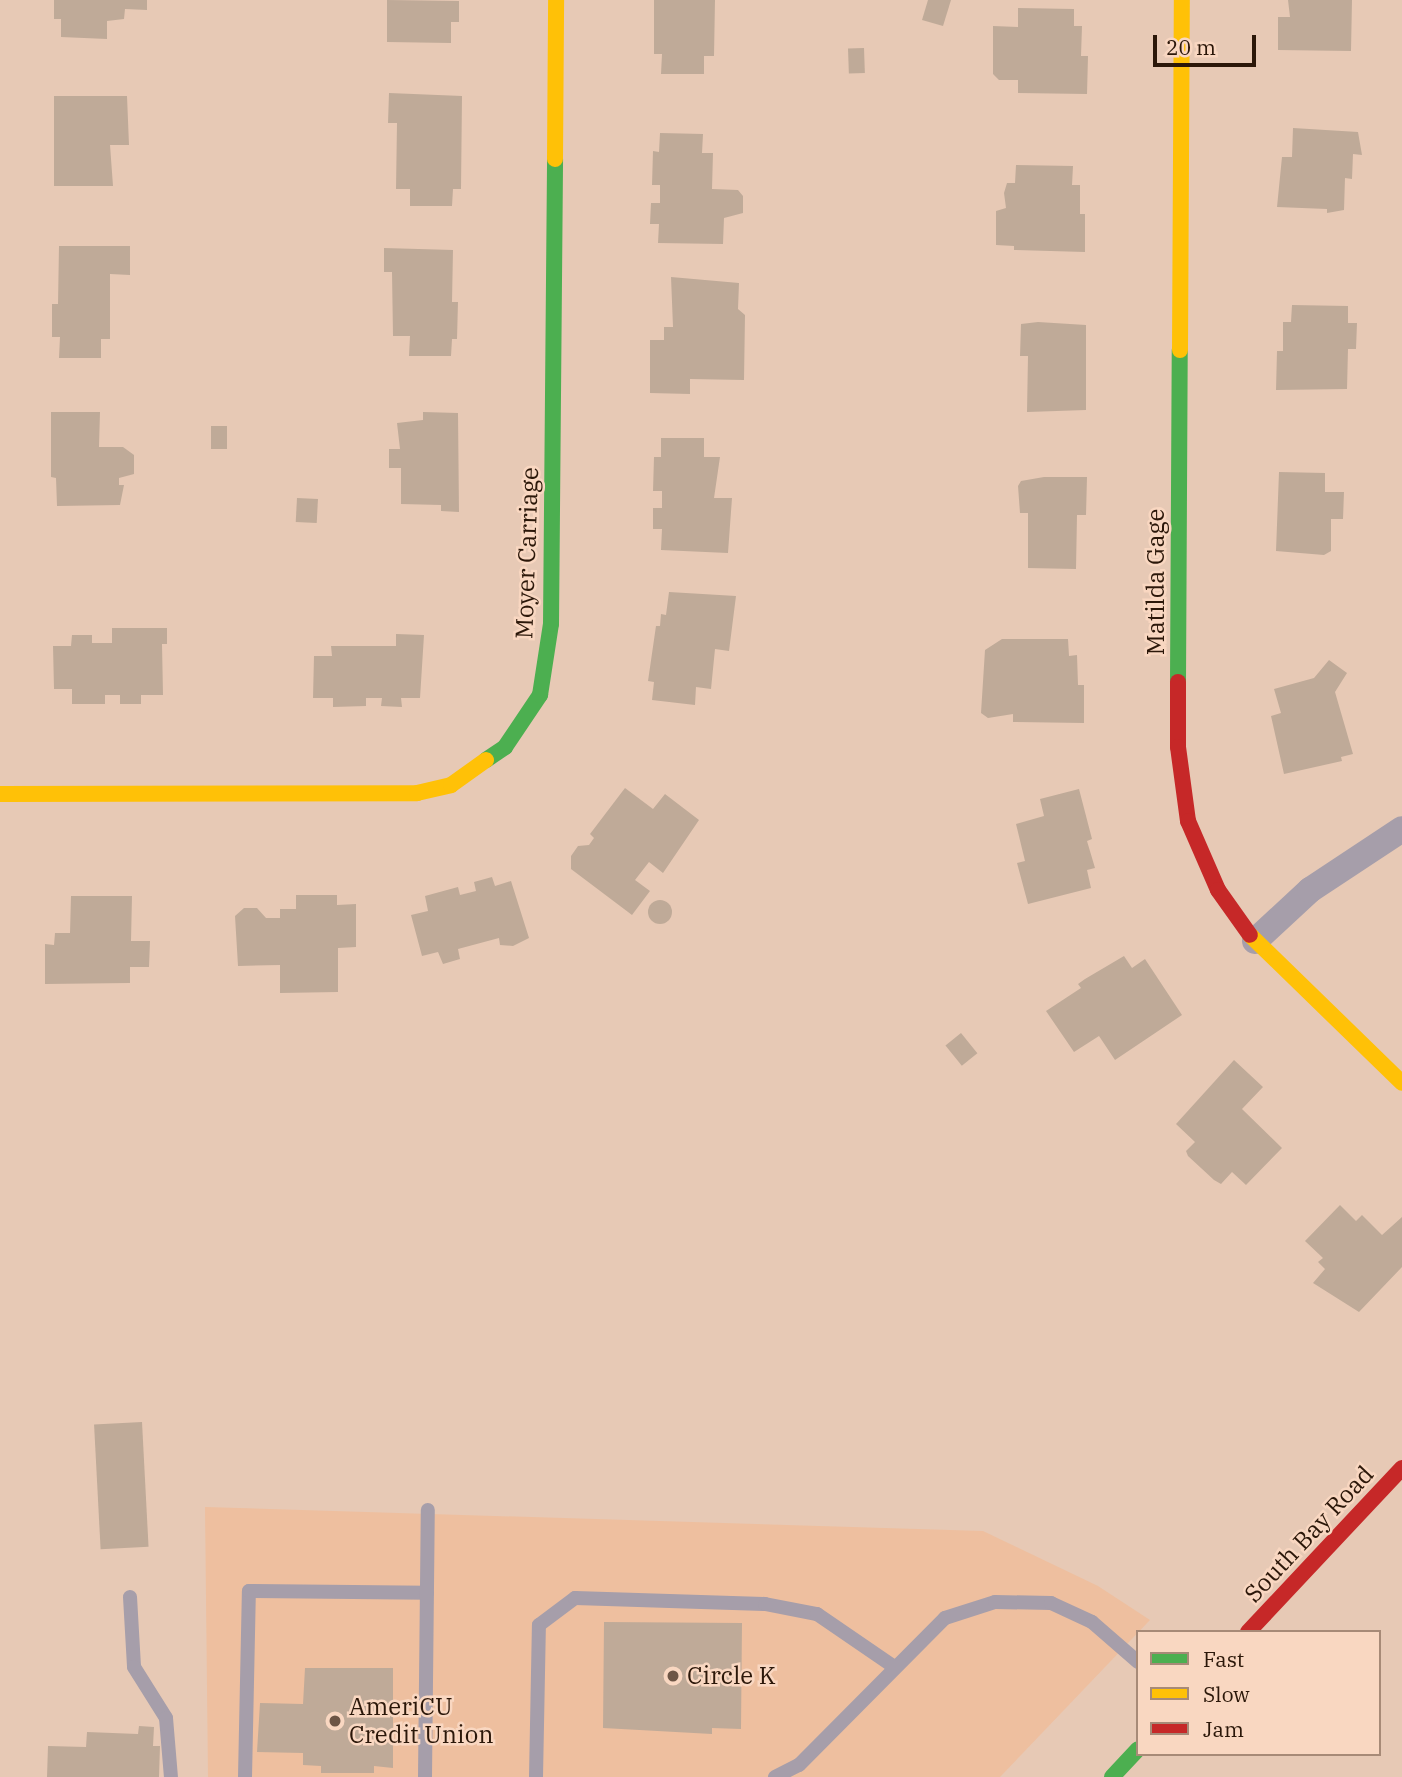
<!DOCTYPE html>
<html>
<head>
<meta charset="utf-8">
<style>
  body { margin:0 }
  #map { position:relative; width:1402px; height:1777px; overflow:hidden; background:#e7c9b5; font-family:"IBM Plex Serif",serif }
  div>[style] { position:absolute }
  .built>* { inset:0; background:#eebf9f }
  .building>* { inset:0; background:#bfaa98; transform-origin:0 0 }
  .round { border-radius:50% }
  .lane>* { height:14px; margin:-7px; padding:0 7px; transform-origin:7px; border-radius:7px; background:#a69eaa }
  .street>* { height:26px; margin:-13px; padding:0 13px; transform-origin:13px; border-radius:13px; background:#a69eaa }
  .fast>* { height:16px; margin:-8px; padding:0 8px; transform-origin:8px; border-radius:8px; background:#4caf50 }
  .slow>* { height:16px; margin:-8px; padding:0 8px; transform-origin:8px; border-radius:8px; background:#ffc107 }
  .jam>* { height:16px; margin:-8px; padding:0 8px; transform-origin:8px; border-radius:8px; background:#c62828 }
  .dots>* { width:19px; height:19px; translate:-50% -50%; box-sizing:border-box; border:4px solid #f9d7c1; border-radius:50% }
  span { translate:-50% -50%; white-space:nowrap; text-align:center; line-height:1.15; -webkit-text-stroke:5px #f9d7c1; paint-order:stroke }
  .street-label { font-size:24px; color:#2b1709 }
  .poi-label { font-size:24px; color:#2b1709 }
  .left { translate:0 -50%; text-align:left }
  .legend { position:absolute; left:1136px; top:1630px; width:245px; height:126px; box-sizing:border-box; background:#f9d7c1; border:2px solid #a78a77; margin:0; padding:9px 12px; list-style:none; font-size:21px; color:#2b1709 }
  .legend li { display:flex; align-items:center; gap:14px; height:35px }
  .legend b { width:35px; border:2px solid #a78a77 }
  .scale { position:absolute; left:1153px; top:35px; width:103px; height:32px; box-sizing:border-box; border:4px solid #2b1709; border-top:0; padding-left:9px; font-size:21px; line-height:24px; white-space:nowrap; color:#2b1709; -webkit-text-stroke:5px #f9d7c1; paint-order:stroke }
</style>
</head>
<body>
<div id="map">
  <div class="built">
    <i style="clip-path:polygon(205px 1507px,983px 1531px,1098px 1586px,1150px 1620px,1000px 1777px,208px 1777px)"></i>
  </div>
  <div class="building">
    <i style="clip-path:polygon(54px 0,147px 0,147px 10px,125px 9px,124px 19px,107px 21px,107px 39px,61px 37px,61px 19px,54px 19px)"></i>
    <i style="clip-path:polygon(387px 0,459px 1px,459px 22px,451px 22px,451px 43px,387px 42px)"></i>
    <i style="clip-path:polygon(654px 0,715px 0,714px 56px,704px 56px,704px 74px,661px 74px,662px 54px,654px 54px)"></i>
    <i style="clip-path:polygon(928px 0,951px 0,943px 26px,922px 20px)"></i>
    <i style="clip-path:polygon(1288px 0,1352px 0,1351px 51px,1278px 50px,1278px 17px,1290px 17px)"></i>
    <i style="clip-path:polygon(1018px 8px,1074px 9px,1074px 26px,1082px 26px,1081px 56px,1088px 56px,1087px 94px,1018px 93px,1018px 80px,999px 80px,993px 74px,993px 26px,1018px 27px)"></i>
    <i style="left:864px;top:48px;width:25px;height:16px;rotate:88deg"></i>
    <i style="clip-path:polygon(389px 93px,462px 96px,461px 189px,453px 189px,452px 206px,410px 206px,410px 189px,396px 189px,397px 123px,388px 123px)"></i>
    <i style="clip-path:polygon(54px 96px,127px 96px,129px 145px,110px 145px,113px 186px,54px 186px)"></i>
    <i style="clip-path:polygon(1293px 128px,1358px 132px,1362px 155px,1353px 154px,1352px 179px,1345px 178px,1344px 210px,1327px 213px,1327px 209px,1277px 207px,1282px 157px,1292px 157px)"></i>
    <i style="clip-path:polygon(660px 133px,703px 134px,702px 153px,713px 153px,712px 189px,738px 190px,743px 196px,743px 213px,724px 218px,723px 244px,658px 243px,659px 224px,650px 224px,651px 203px,660px 203px,660px 185px,652px 185px,653px 151px,659px 152px)"></i>
    <i style="clip-path:polygon(1016px 165px,1073px 166px,1072px 185px,1080px 185px,1080px 214px,1085px 214px,1085px 252px,1014px 250px,1014px 246px,996px 245px,996px 211px,1006px 208px,1004px 193px,1007px 183px,1015px 183px)"></i>
    <i style="clip-path:polygon(59px 246px,130px 246px,130px 275px,110px 274px,110px 339px,101px 339px,101px 358px,59px 358px,60px 337px,52px 337px,52px 304px,58px 304px)"></i>
    <i style="clip-path:polygon(384px 248px,453px 250px,452px 302px,458px 302px,457px 339px,452px 339px,451px 356px,409px 356px,410px 336px,393px 336px,392px 272px,384px 272px)"></i>
    <i style="clip-path:polygon(671px 277px,739px 283px,738px 309px,745px 315px,744px 380px,690px 379px,690px 394px,650px 393px,650px 340px,664px 340px,664px 327px,673px 327px)"></i>
    <i style="clip-path:polygon(1292px 305px,1348px 306px,1348px 323px,1357px 323px,1356px 349px,1348px 349px,1347px 389px,1276px 390px,1277px 351px,1283px 351px,1283px 322px,1291px 322px)"></i>
    <i style="clip-path:polygon(1038px 322px,1086px 325px,1086px 410px,1027px 412px,1028px 356px,1020px 356px,1021px 324px)"></i>
    <i style="clip-path:polygon(51px 412px,100px 412px,99px 447px,123px 447px,134px 455px,134px 474px,119px 478px,119px 485px,124px 485px,120px 505px,57px 506px,56px 478px,51px 477px)"></i>
    <i style="clip-path:polygon(423px 412px,458px 413px,459px 512px,441px 511px,441px 505px,401px 504px,401px 468px,389px 468px,389px 449px,400px 449px,397px 423px,423px 420px)"></i>
    <i style="left:211px;top:426px;width:16px;height:23px"></i>
    <i style="clip-path:polygon(661px 438px,704px 438px,704px 457px,720px 457px,714px 498px,732px 498px,728px 553px,661px 550px,662px 529px,653px 529px,653px 508px,662px 508px,662px 491px,653px 491px,654px 457px,661px 457px)"></i>
    <i style="clip-path:polygon(1279px 472px,1325px 473px,1325px 492px,1344px 492px,1343px 519px,1331px 519px,1331px 551px,1324px 555px,1276px 551px)"></i>
    <i style="clip-path:polygon(1044px 477px,1087px 477px,1086px 515px,1077px 515px,1076px 569px,1028px 568px,1028px 513px,1020px 513px,1018px 486px,1021px 481px)"></i>
    <i style="left:297px;top:498px;width:21px;height:24px;rotate:3deg"></i>
    <i style="clip-path:polygon(669px 592px,736px 596px,729px 651px,715px 649px,711px 689px,696px 687px,695px 705px,652px 700px,654px 682px,648px 681px,656px 626px,660px 626px,661px 614px,666px 615px)"></i>
    <i style="clip-path:polygon(112px 628px,167px 628px,167px 644px,162px 644px,163px 695px,141px 695px,141px 704px,120px 704px,120px 695px,105px 695px,105px 704px,72px 704px,72px 689px,54px 689px,53px 646px,71px 646px,72px 635px,92px 635px,92px 643px,112px 643px)"></i>
    <i style="clip-path:polygon(396px 634px,424px 635px,420px 698px,401px 698px,402px 707px,381px 706px,382px 698px,366px 698px,366px 706px,333px 707px,333px 698px,313px 698px,314px 656px,332px 656px,331px 646px,396px 646px)"></i>
    <i style="clip-path:polygon(1002px 639px,1068px 639px,1069px 656px,1077px 655px,1078px 685px,1084px 685px,1084px 723px,1013px 722px,1013px 714px,988px 718px,981px 713px,985px 650px)"></i>
    <i style="clip-path:polygon(1329px 660px,1347px 673px,1335px 692px,1353px 754px,1341px 757px,1342px 761px,1284px 774px,1271px 716px,1281px 713px,1274px 689px,1314px 678px)"></i>
    <i style="clip-path:polygon(625px 788px,653px 809px,665px 794px,699px 820px,663px 873px,649px 862px,635px 880px,650px 891px,632px 915px,571px 869px,571px 856px,578px 846px,589px 845px,594px 838px,590px 834px)"></i>
    <i style="clip-path:polygon(1079px 789px,1092px 839px,1087px 841px,1095px 868px,1087px 870px,1091px 888px,1028px 904px,1017px 863px,1025px 861px,1016px 824px,1044px 816px,1040px 799px)"></i>
    <i style="clip-path:polygon(492px 877px,495px 886px,511px 881px,529px 938px,513px 946px,500px 945px,499px 938px,458px 949px,460px 959px,443px 964px,438px 952px,422px 956px,411px 915px,428px 911px,425px 896px,458px 887px,460px 895px,476px 891px,474px 882px)"></i>
    <i style="clip-path:polygon(296px 895px,337px 895px,337px 905px,356px 904px,356px 947px,338px 948px,338px 992px,280px 993px,280px 965px,238px 966px,235px 916px,244px 908px,257px 908px,266px 918px,280px 918px,280px 909px,296px 909px)"></i>
    <i style="clip-path:polygon(71px 896px,132px 896px,131px 941px,150px 941px,149px 967px,130px 967px,130px 983px,45px 984px,45px 944px,54px 945px,55px 933px,70px 933px)"></i>
    <i class="round" style="left:648px;top:900px;width:24px;height:24px"></i>
    <i style="clip-path:polygon(1124px 956px,1132px 968px,1145px 959px,1182px 1015px,1115px 1060px,1099px 1036px,1074px 1052px,1046px 1011px,1081px 988px,1078px 984px,1085px 979px)"></i>
    <i style="left:961px;top:1033px;width:26px;height:20px;rotate:51deg"></i>
    <i style="clip-path:polygon(1234px 1060px,1263px 1087px,1242px 1109px,1282px 1148px,1246px 1185px,1232px 1172px,1221px 1184px,1214px 1180px,1188px 1156px,1186px 1151px,1195px 1142px,1176px 1124px)"></i>
    <i style="clip-path:polygon(1340px 1205px,1356px 1221px,1362px 1215px,1382px 1235px,1402px 1217px,1402px 1267px,1359px 1312px,1313px 1283px,1325px 1269px,1318px 1262px,1323px 1258px,1305px 1241px)"></i>
    <i style="left:142px;top:1422px;width:125px;height:48px;rotate:87deg"></i>
    <i style="clip-path:polygon(604px 1622px,742px 1623px,741px 1729px,712px 1728px,712px 1734px,603px 1728px)"></i>
    <i style="clip-path:polygon(305px 1668px,393px 1668px,393px 1768px,374px 1766px,374px 1773px,321px 1773px,321px 1766px,303px 1765px,303px 1753px,257px 1752px,260px 1703px,303px 1704px)"></i>
    <i style="clip-path:polygon(139px 1726px,154px 1727px,153px 1746px,160px 1746px,159px 1777px,47px 1777px,48px 1746px,86px 1747px,87px 1732px,138px 1734px)"></i>
  </div>
  <div class="lane">
    <i style="left:130px;top:1597px;width:70px;rotate:86.7deg"></i>
    <i style="left:134px;top:1667px;width:60px;rotate:57.9deg"></i>
    <i style="left:166px;top:1718px;width:59px;rotate:85.2deg"></i>
    <i style="left:245px;top:1777px;width:186px;rotate:-88.8deg"></i>
    <i style="left:249px;top:1591px;width:178px;rotate:0.6deg"></i>
    <i style="left:425px;top:1777px;width:267px;rotate:-89.4deg"></i>
    <i style="left:536px;top:1777px;width:152px;rotate:-88.9deg"></i>
    <i style="left:539px;top:1625px;width:45px;rotate:-36.9deg"></i>
    <i style="left:575px;top:1598px;width:190px;rotate:1.8deg"></i>
    <i style="left:765px;top:1604px;width:53px;rotate:10.9deg"></i>
    <i style="left:817px;top:1614px;width:92px;rotate:34.4deg"></i>
    <i style="left:775px;top:1777px;width:27px;rotate:-27deg"></i>
    <i style="left:799px;top:1765px;width:207px;rotate:-45.2deg"></i>
    <i style="left:945px;top:1618px;width:52px;rotate:-17.7deg"></i>
    <i style="left:995px;top:1602px;width:56px;rotate:1deg"></i>
    <i style="left:1051px;top:1603px;width:45px;rotate:24.9deg"></i>
    <i style="left:1092px;top:1622px;width:61px;rotate:41deg"></i>
  </div>
  <div class="street">
    <i style="left:1255px;top:941px;width:75px;rotate:-42.8deg"></i>
    <i style="left:1310px;top:890px;width:110px;rotate:-33.5deg"></i>
  </div>
  <div class="fast">
    <i style="left:1178px;top:682px;width:332px;rotate:-89.7deg"></i>
    <i style="left:486px;top:760px;width:23px;rotate:-34deg"></i>
    <i style="left:505px;top:747px;width:63px;rotate:-56.1deg"></i>
    <i style="left:540px;top:695px;width:72px;rotate:-81.2deg"></i>
    <i style="left:551px;top:624px;width:465px;rotate:-89.5deg"></i>
    <i style="left:1112px;top:1777px;width:38px;rotate:-47deg"></i>
  </div>
  <div class="slow">
    <i style="left:555px;top:159px;width:159px;rotate:-89.6deg"></i>
    <i style="left:1180px;top:350px;width:350px;rotate:-89.7deg"></i>
    <i style="left:0;top:794px;width:417px;rotate:-0.1deg"></i>
    <i style="left:417px;top:793px;width:35px;rotate:-13deg"></i>
    <i style="left:451px;top:785px;width:43px;rotate:-35.5deg"></i>
    <i style="left:1250px;top:935px;width:212px;rotate:44.2deg"></i>
  </div>
  <div class="jam">
    <i style="left:1178px;top:682px;width:65px;rotate:90deg"></i>
    <i style="left:1178px;top:747px;width:75px;rotate:82.3deg"></i>
    <i style="left:1188px;top:821px;width:75px;rotate:66.5deg"></i>
    <i style="left:1218px;top:890px;width:55px;rotate:54.6deg"></i>
    <i style="left:1248px;top:1632px;width:225px;rotate:-46.8deg"></i>
  </div>
  <div class="dots">
    <i style="left:673px;top:1676px;background:#6d5545"></i>
    <i style="left:335px;top:1721px;background:#6d5545"></i>
  </div>
  <div class="street-label">
    <span style="left:527px;top:553px;rotate:-88deg">Moyer Carriage</span>
    <span style="left:1156px;top:582px;rotate:-90deg">Matilda Gage</span>
    <span style="left:1309px;top:1534px;rotate:-47deg">South Bay Road</span>
  </div>
  <div class="poi-label">
    <span class="left" style="left:687px;top:1676px">Circle K</span>
    <span class="left" style="left:349px;top:1721px">AmeriCU<br>Credit Union</span>
  </div>
  <ul class="legend">
  <li><b style="height:9px;background:#4caf50"></b>Fast</li>
  <li><b style="height:9px;background:#ffc107"></b>Slow</li>
  <li><b style="height:9px;background:#c62828"></b>Jam</li>
  </ul>
  <div class="scale">20 m</div>
</div>
</body>
</html>
